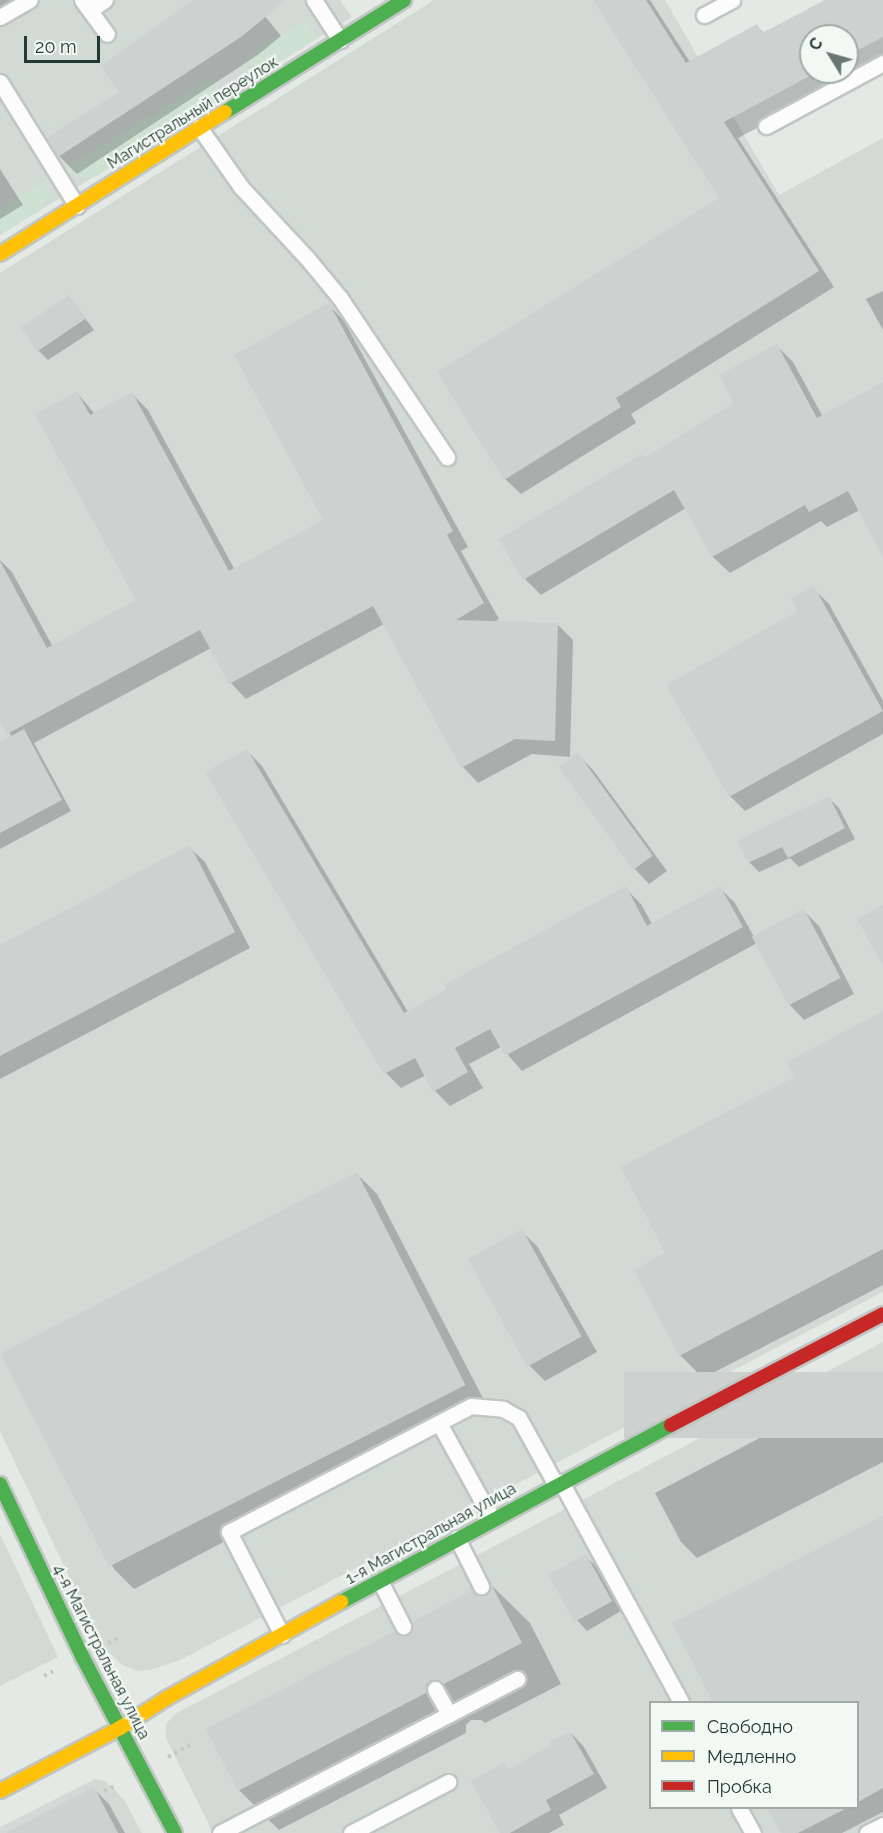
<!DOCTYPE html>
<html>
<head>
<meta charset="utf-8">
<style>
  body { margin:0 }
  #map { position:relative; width:883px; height:1833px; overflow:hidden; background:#e4e9e6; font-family:Raleway,sans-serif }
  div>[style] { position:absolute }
  .built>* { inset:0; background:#d2dad6 }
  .green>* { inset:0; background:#cee1d2; transform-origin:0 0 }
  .shadow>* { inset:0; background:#0003 }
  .building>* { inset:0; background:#cdd1cf; transform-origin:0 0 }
  .path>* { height:4px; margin-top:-2px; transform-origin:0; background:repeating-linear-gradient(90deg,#c1c9c4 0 3px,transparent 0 7.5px) }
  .roads { filter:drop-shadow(2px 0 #c1c6c3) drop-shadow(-2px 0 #c1c6c3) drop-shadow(0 2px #c1c6c3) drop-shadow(0 -2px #c1c6c3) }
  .lane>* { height:15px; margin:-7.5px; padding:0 7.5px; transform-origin:7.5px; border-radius:7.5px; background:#fbfcfb }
  .fast>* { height:14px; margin:-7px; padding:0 7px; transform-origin:7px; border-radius:7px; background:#4caf50 }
  .slow>* { height:14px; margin:-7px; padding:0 7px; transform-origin:7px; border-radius:7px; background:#ffc107 }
  .jam>* { height:14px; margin:-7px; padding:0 7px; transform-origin:7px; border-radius:7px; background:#c62828 }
  span { translate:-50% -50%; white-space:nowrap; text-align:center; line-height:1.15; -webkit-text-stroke:4.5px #f2f8f4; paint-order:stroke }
  .street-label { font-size:16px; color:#233a32 }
  .legend { position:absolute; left:649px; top:1701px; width:210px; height:108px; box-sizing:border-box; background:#f2f8f4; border:2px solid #9faca6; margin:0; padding:8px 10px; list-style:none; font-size:18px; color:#233a32 }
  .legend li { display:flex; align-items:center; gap:12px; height:30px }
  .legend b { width:30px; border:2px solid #9faca6 }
  .north { position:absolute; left:799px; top:24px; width:60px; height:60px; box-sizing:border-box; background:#f2f8f4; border:2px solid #9faca6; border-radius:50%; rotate:307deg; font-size:16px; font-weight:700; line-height:24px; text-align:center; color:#233a32 }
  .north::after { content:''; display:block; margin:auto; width:21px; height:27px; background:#677771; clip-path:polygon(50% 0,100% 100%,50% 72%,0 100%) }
  .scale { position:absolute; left:24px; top:36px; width:76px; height:27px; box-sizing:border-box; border:3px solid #233a32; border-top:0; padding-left:8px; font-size:18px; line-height:21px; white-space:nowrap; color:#233a32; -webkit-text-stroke:4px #f2f8f4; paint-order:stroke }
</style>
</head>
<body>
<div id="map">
  <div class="built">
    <i style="clip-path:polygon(0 0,340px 0,352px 17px,0 235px)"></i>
    <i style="clip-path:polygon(434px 0,665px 0,779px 195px,883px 138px,883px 1292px,180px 1660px,151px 1670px,138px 1671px,122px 1665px,102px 1646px,0 1431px,0 273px)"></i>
    <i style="clip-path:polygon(evenodd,883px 1342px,883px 1833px,213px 1833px,166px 1738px,166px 1724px,175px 1714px,883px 1342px,650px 1702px,858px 1702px,858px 1808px,650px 1808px,650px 1702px)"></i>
    <i style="clip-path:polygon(0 1534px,58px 1657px,0 1686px)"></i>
    <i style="clip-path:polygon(95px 1779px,105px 1781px,115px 1790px,125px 1801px,142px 1833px,0 1833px,0 1827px)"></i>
  </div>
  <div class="green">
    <i style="left:305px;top:20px;width:22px;height:70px;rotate:58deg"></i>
    <i style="clip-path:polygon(213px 77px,225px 96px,95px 177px,78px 178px,64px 169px)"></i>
    <i style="clip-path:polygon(49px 179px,50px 194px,41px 209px,0 235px,0 209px)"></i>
  </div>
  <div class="shadow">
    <i style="clip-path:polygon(0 0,37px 0,0 23px)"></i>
    <i style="clip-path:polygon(196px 0,252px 0,281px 36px,259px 54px,77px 174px,59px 156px,121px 92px)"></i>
    <i style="clip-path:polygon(evenodd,594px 0,650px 0,690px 62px,757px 26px,765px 34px,828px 0,883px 0,883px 61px,738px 138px,834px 287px,631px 414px,636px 423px,521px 494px,505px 479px,721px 198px,594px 0,811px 36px,847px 36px,847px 72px,811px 72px,811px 36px)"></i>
    <i style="clip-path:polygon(0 169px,23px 205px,0 219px)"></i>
    <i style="clip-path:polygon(883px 291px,883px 330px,866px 299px)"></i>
    <i style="clip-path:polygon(69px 297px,94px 330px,48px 360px,38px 350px)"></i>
    <i style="clip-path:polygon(329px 305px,344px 321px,468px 547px,461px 551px,499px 619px,493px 623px,557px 624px,573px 640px,570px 757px,532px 754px,478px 783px,463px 767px,384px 624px,246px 699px,231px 683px,211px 648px,34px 743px,71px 811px,0 849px,0 743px,12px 737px,0 718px,0 560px,12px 572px,53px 647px,139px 600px,77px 393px,95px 414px,132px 394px,148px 410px,235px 570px,325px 520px)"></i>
    <i style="clip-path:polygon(777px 346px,793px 362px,823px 417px,883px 391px,883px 553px,860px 510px,827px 527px,821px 521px,730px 573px,713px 557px,686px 508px,541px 595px,525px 579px,645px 459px,736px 404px)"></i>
    <i style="clip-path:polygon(813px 588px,829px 604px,883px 701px,883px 734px,745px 811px,730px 796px,800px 612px)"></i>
    <i style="clip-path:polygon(247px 751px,262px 766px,408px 1012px,625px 888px,641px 904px,652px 924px,720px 888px,735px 903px,754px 937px,804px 911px,819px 926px,854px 994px,804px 1020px,789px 1004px,757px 943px,522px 1071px,501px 1047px,469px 1064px,483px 1088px,450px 1106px,435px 1091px,426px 1075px,401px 1088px,386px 1073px)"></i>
    <i style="clip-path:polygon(578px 755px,593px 770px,667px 871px,649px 884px,634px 868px)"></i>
    <i style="clip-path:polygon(829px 798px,839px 808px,855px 839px,799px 867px,790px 858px,759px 872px,749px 862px)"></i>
    <i style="clip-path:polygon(189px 847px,205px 862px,250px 948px,0 1079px,0 946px)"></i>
    <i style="clip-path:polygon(883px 1016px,883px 1285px,703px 1378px,680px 1355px,667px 1254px,796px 1077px)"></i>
    <i style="clip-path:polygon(357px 1174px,377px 1194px,486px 1404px,134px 1589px,114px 1569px,4px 1358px)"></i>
    <i style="clip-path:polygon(521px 1231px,537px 1246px,597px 1352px,545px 1381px,530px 1366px)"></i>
    <i style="clip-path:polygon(883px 1373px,883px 1462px,697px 1558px,681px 1542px,655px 1493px)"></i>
    <i style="clip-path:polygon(883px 1517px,883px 1812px,842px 1833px,782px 1833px,769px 1808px,858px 1808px,858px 1702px,714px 1702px,674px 1624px)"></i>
    <i style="clip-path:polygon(585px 1556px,596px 1566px,621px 1611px,587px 1631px,577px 1620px)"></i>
    <i style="clip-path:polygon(492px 1586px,530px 1623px,561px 1684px,485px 1723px,481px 1720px,471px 1720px,466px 1725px,466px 1733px,279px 1830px,239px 1790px,402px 1637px,487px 1596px)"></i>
    <i style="clip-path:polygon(570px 1732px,584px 1747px,607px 1788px,559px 1815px,564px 1825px,549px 1833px,502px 1833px,503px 1765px,509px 1770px,553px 1746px)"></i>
    <i style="clip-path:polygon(94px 1789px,109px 1804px,125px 1833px,10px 1833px)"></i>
  </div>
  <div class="building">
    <i style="clip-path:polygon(193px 0,286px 0,241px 37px,58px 157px,46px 138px,119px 92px,101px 66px)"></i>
    <i style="clip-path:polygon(593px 0,646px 0,686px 63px,757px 24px,762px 33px,825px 0,883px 0,883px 37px,847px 56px,847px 36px,811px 36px,811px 72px,817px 72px,724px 122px,819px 271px,616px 398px,621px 407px,504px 480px,437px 372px,719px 198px)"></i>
    <i style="left:69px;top:295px;width:29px;height:58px;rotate:56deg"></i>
    <i style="clip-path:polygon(329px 303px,453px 531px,447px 535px,484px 603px,456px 620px,558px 623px,555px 741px,515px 739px,461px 768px,373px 606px,229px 684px,200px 630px,7px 734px,0 721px,0 561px,47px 648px,136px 600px,35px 414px,77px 392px,90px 415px,132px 392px,229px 571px,323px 520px,234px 355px)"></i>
    <i style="clip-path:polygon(777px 344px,817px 418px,883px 382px,883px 557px,848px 491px,809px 512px,805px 505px,712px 557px,674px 490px,523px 580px,499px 539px,642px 454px,644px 458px,734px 403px,719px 375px)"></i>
    <i style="clip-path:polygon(814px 586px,883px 711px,729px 797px,666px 685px,798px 611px,791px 599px)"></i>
    <i style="clip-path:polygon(24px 729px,62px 800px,0 833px,0 742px)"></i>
    <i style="clip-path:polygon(247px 749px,404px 1013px,447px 990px,444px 985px,626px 886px,647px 926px,720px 886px,743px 927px,505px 1056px,490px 1029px,455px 1048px,468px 1072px,433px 1092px,415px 1058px,384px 1074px,205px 772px)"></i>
    <i style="left:578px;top:753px;width:127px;height:24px;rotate:54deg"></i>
    <i style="clip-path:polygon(829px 796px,845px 828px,788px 858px,782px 847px,748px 863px,737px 841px)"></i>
    <i style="clip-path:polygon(190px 845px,235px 932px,0 1056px,0 945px)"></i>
    <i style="clip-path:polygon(883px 905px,883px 966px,857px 919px)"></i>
    <i style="left:804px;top:909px;width:78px;height:59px;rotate:62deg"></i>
    <i style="clip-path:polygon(883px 1011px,883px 1249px,679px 1356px,634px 1270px,665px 1253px,621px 1167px,794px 1077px,787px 1062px)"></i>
    <i style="left:357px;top:1172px;width:239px;height:400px;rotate:63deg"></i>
    <i style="left:522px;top:1229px;width:123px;height:62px;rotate:61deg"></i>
    <i style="left:883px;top:1372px;width:66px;height:259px;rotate:90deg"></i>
    <i style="clip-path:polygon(883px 1516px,883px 1788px,858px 1802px,858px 1702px,713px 1702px,672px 1623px)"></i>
    <i style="left:586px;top:1554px;width:54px;height:43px;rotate:61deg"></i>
    <i style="clip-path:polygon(490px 1582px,522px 1643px,444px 1684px,439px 1680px,431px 1680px,426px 1685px,426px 1693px,238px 1791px,206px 1729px,395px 1631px,402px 1636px,408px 1634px,413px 1627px,412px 1622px,472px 1590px,480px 1596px,486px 1594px,491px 1587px)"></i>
    <i style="clip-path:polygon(570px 1731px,594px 1774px,546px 1800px,551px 1810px,510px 1833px,500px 1833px,471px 1781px,504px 1763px,508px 1770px,551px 1745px,550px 1742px)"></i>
    <i style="clip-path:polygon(94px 1787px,118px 1833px,6px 1833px)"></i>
    <i style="clip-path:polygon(767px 1808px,847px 1808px,798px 1833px,781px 1833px)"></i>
  </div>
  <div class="path">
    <i style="left:108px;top:1643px;width:10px;rotate:-29deg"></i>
    <i style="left:44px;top:1676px;width:15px;rotate:-28deg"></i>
    <i style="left:168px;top:1757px;width:26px;rotate:-28deg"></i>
    <i style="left:104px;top:1791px;width:14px;rotate:-25deg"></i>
  </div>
  <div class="roads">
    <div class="lane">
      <i style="left:82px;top:0;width:42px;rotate:53.7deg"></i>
      <i style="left:314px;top:0;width:48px;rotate:57deg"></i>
      <i style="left:90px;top:10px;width:18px;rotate:-34deg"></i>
      <i style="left:704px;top:15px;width:32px;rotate:-28deg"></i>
      <i style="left:0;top:17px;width:34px;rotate:-30deg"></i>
      <i style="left:0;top:82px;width:146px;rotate:58.2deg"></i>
      <i style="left:766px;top:126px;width:133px;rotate:-28.3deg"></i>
      <i style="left:199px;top:127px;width:73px;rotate:55deg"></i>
      <i style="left:241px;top:187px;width:97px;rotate:47.1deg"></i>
      <i style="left:307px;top:258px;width:52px;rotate:50.5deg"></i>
      <i style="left:340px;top:298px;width:192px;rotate:56.1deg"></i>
      <i style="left:439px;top:1423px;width:110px;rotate:61.1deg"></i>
      <i style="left:561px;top:1482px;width:251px;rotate:61.4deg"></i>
      <i style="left:457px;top:1538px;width:54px;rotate:63.4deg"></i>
      <i style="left:380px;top:1581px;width:51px;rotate:62.9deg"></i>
      <i style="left:282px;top:1635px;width:116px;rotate:-117.2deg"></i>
      <i style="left:229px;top:1532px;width:273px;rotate:-27.5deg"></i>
      <i style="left:471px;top:1406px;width:32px;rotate:5deg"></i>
      <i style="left:503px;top:1409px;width:18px;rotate:29deg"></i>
      <i style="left:519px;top:1418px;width:77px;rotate:61.1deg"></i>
      <i style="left:435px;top:1689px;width:29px;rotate:61deg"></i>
      <i style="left:739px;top:1808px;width:29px;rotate:61deg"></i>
      <i style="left:220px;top:1833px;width:335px;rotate:-27.4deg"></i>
      <i style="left:351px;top:1833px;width:110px;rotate:-27.7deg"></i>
      <i style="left:867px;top:1833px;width:18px;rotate:-27deg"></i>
    </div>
    <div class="fast">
      <i style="left:225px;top:112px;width:211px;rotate:-32deg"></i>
      <i style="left:0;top:1484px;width:191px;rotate:64.5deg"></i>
      <i style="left:82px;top:1656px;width:200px;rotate:62.3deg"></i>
      <i style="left:341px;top:1602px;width:374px;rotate:-28.2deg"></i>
    </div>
    <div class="slow">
      <i style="left:0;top:254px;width:266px;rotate:-32.3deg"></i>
      <i style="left:0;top:1791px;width:136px;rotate:-27.7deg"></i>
      <i style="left:120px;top:1728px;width:56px;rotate:-32.6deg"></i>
      <i style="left:167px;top:1698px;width:199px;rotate:-28.9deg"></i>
    </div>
    <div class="jam">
      <i style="left:671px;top:1425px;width:239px;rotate:-27.6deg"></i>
    </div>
  </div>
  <div class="street-label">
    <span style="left:193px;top:113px;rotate:-32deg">Магистральный переулок</span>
    <span style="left:431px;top:1534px;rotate:-29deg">1-я Магистральная улица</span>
    <span style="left:101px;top:1652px;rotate:63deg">4-я Магистральная улица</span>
  </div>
  <ul class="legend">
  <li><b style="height:8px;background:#4caf50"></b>Свободно</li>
  <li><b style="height:8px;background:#ffc107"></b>Медленно</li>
  <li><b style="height:8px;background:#c62828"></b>Пробка</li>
  </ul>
  <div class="north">С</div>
  <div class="scale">20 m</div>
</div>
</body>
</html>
